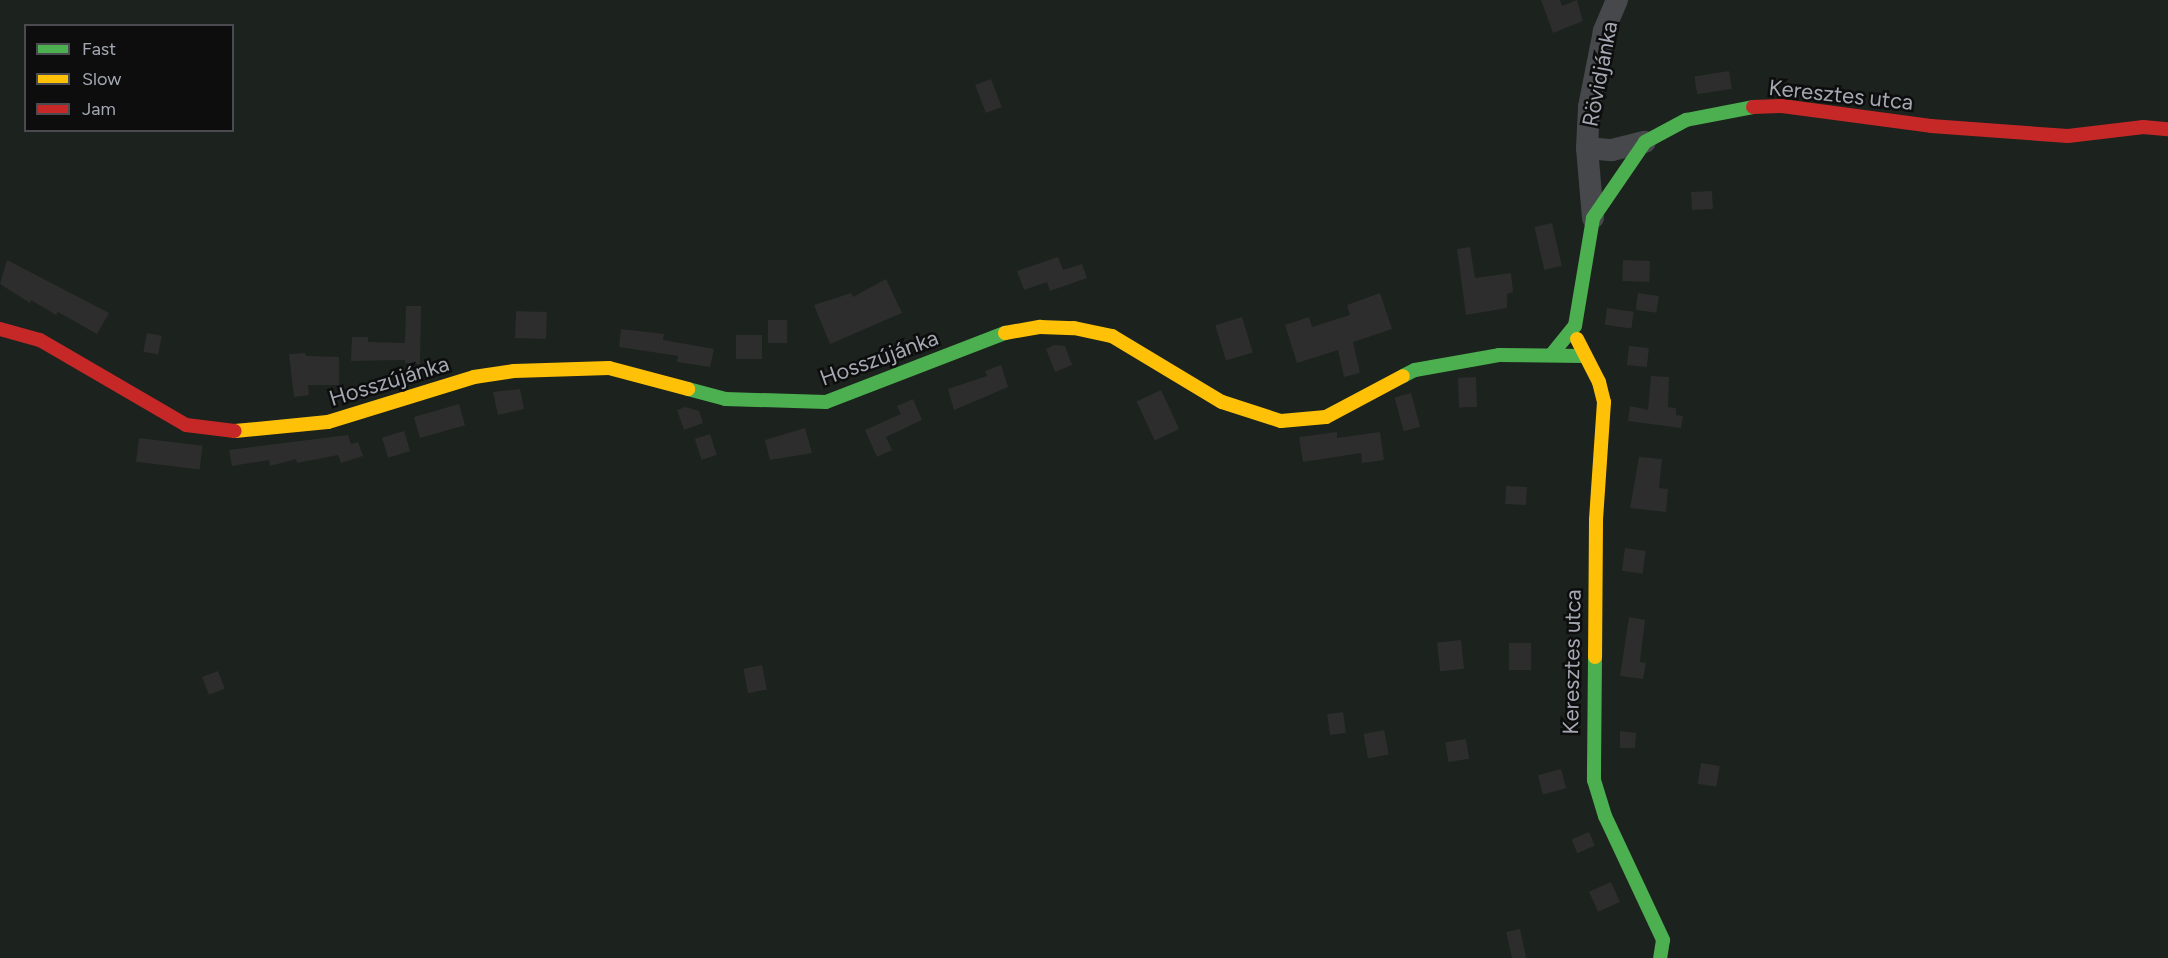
<!DOCTYPE html>
<html>
<head>
<meta charset="utf-8">
<style>
  body { margin:0 }
  #map { position:relative; width:2168px; height:958px; overflow:hidden; background:#121213; font-family:Figtree,sans-serif }
  div>[style] { position:absolute }
  .green>* { inset:0; background:#1c221d }
  .building>* { inset:0; background:#2d2d2e; transform-origin:0 0 }
  .street>* { height:22px; margin:-11px; padding:0 11px; transform-origin:11px; border-radius:11px; background:#46484b }
  .fast>* { height:14px; margin:-7px; padding:0 7px; transform-origin:7px; border-radius:7px; background:#4caf50 }
  .slow>* { height:14px; margin:-7px; padding:0 7px; transform-origin:7px; border-radius:7px; background:#ffc107 }
  .jam>* { height:14px; margin:-7px; padding:0 7px; transform-origin:7px; border-radius:7px; background:#c62828 }
  span { translate:-50% -50%; white-space:nowrap; text-align:center; line-height:1.15; -webkit-text-stroke:5px #0d0d0e; paint-order:stroke }
  .street-label { font-size:22px; color:#a4a8b2 }
  .legend { position:absolute; left:24px; top:24px; width:210px; height:108px; box-sizing:border-box; background:#0d0d0e; border:2px solid #494b50; margin:0; padding:8px 10px; list-style:none; font-size:18px; color:#a4a8b2 }
  .legend li { display:flex; align-items:center; gap:12px; height:30px }
  .legend b { width:30px; border:2px solid #494b50 }
</style>
</head>
<body>
<div id="map">
  <div class="green">
    <i style="clip-path:polygon(evenodd,0 0,2168px 0,2168px 958px,0 958px,0 0,26px 26px,232px 26px,232px 130px,26px 130px,26px 26px)"></i>
  </div>
  <div class="building">
    <i style="clip-path:polygon(1541px 0,1560px 0,1562px 6px,1577px 0,1583px 21px,1553px 33px)"></i>
    <i style="left:1729px;top:71px;width:18px;height:35px;rotate:81deg"></i>
    <i style="left:991px;top:79px;width:30px;height:17px;rotate:69deg"></i>
    <i style="left:1712px;top:191px;width:18px;height:21px;rotate:87deg"></i>
    <i style="left:1552px;top:223px;width:44px;height:18px;rotate:77deg"></i>
    <i style="clip-path:polygon(1470px 247px,1475px 278px,1511px 273px,1513px 292px,1507px 294px,1507px 308px,1466px 315px,1457px 249px)"></i>
    <i style="clip-path:polygon(1058px 257px,1063px 270px,1082px 264px,1087px 278px,1050px 291px,1047px 282px,1024px 290px,1017px 271px)"></i>
    <i style="clip-path:polygon(7px 260px,109px 313px,97px 334px,58px 312px,56px 315px,31px 300px,30px 303px,0 284px)"></i>
    <i style="left:1623px;top:260px;width:27px;height:21px;rotate:2deg"></i>
    <i style="clip-path:polygon(886px 279px,902px 313px,830px 344px,814px 305px,851px 293px,853px 297px)"></i>
    <i style="clip-path:polygon(1380px 293px,1392px 329px,1353px 342px,1360px 373px,1344px 377px,1338px 350px,1297px 363px,1285px 325px,1309px 317px,1312px 327px,1350px 315px,1347px 305px)"></i>
    <i style="left:1638px;top:293px;width:21px;height:17px;rotate:8deg"></i>
    <i style="clip-path:polygon(406px 306px,421px 306px,420px 364px,405px 363px,405px 360px,351px 361px,352px 337px,368px 337px,368px 342px,405px 343px)"></i>
    <i style="left:1607px;top:308px;width:27px;height:17px;rotate:8deg"></i>
    <i style="left:516px;top:311px;width:31px;height:27px;rotate:2deg"></i>
    <i style="left:1242px;top:317px;width:37px;height:28px;rotate:73deg"></i>
    <i style="left:768px;top:320px;width:19px;height:23px"></i>
    <i style="clip-path:polygon(621px 329px,664px 334px,663px 340px,714px 349px,710px 367px,677px 362px,678px 356px,619px 347px)"></i>
    <i style="left:147px;top:333px;width:15px;height:19px;rotate:11deg"></i>
    <i style="left:736px;top:335px;width:26px;height:24px"></i>
    <i style="clip-path:polygon(1054px 345px,1065px 346px,1072px 365px,1055px 372px,1046px 349px)"></i>
    <i style="left:1629px;top:346px;width:20px;height:19px;rotate:6deg"></i>
    <i style="clip-path:polygon(305px 353px,306px 356px,339px 357px,339px 385px,308px 385px,309px 395px,294px 397px,289px 354px)"></i>
    <i style="clip-path:polygon(1001px 365px,1008px 387px,954px 410px,948px 389px,987px 376px,985px 371px)"></i>
    <i style="clip-path:polygon(1651px 376px,1669px 377px,1668px 407px,1676px 408px,1676px 415px,1683px 416px,1681px 428px,1628px 421px,1630px 406px,1648px 410px)"></i>
    <i style="left:1476px;top:377px;width:30px;height:18px;rotate:88deg"></i>
    <i style="clip-path:polygon(520px 389px,524px 409px,498px 415px,493px 392px)"></i>
    <i style="left:1161px;top:390px;width:43px;height:27px;rotate:65deg"></i>
    <i style="left:1411px;top:393px;width:35px;height:17px;rotate:75deg"></i>
    <i style="clip-path:polygon(913px 399px,922px 420px,886px 437px,892px 450px,877px 457px,865px 430px,901px 414px,897px 406px)"></i>
    <i style="left:459px;top:404px;width:22px;height:47px;rotate:74deg"></i>
    <i style="clip-path:polygon(685px 407px,699px 411px,703px 423px,684px 430px,677px 410px)"></i>
    <i style="clip-path:polygon(805px 428px,812px 453px,770px 460px,765px 440px)"></i>
    <i style="left:404px;top:431px;width:21px;height:23px;rotate:73deg"></i>
    <i style="clip-path:polygon(1337px 432px,1337px 438px,1380px 432px,1384px 460px,1362px 463px,1361px 453px,1303px 462px,1299px 437px)"></i>
    <i style="left:710px;top:434px;width:22px;height:16px;rotate:72deg"></i>
    <i style="clip-path:polygon(348px 435px,351px 444px,358px 442px,363px 456px,341px 463px,338px 455px,297px 463px,296px 459px,270px 466px,269px 460px,232px 466px,229px 450px)"></i>
    <i style="left:139px;top:438px;width:64px;height:24px;rotate:7deg"></i>
    <i style="clip-path:polygon(1639px 457px,1662px 459px,1659px 488px,1668px 489px,1666px 512px,1630px 508px)"></i>
    <i style="left:1506px;top:486px;width:21px;height:18px;rotate:3deg"></i>
    <i style="left:1625px;top:548px;width:21px;height:23px;rotate:8deg"></i>
    <i style="clip-path:polygon(1629px 617px,1645px 620px,1640px 662px,1646px 663px,1643px 679px,1620px 676px)"></i>
    <i style="left:1461px;top:640px;width:29px;height:24px;rotate:84deg"></i>
    <i style="left:1531px;top:643px;width:27px;height:22px;rotate:90deg"></i>
    <i style="left:762px;top:665px;width:25px;height:19px;rotate:79deg"></i>
    <i style="left:218px;top:671px;width:19px;height:17px;rotate:69deg"></i>
    <i style="left:1343px;top:712px;width:21px;height:16px;rotate:82deg"></i>
    <i style="left:1384px;top:730px;width:25px;height:21px;rotate:79deg"></i>
    <i style="clip-path:polygon(1620px 731px,1636px 733px,1635px 748px,1620px 748px)"></i>
    <i style="left:1466px;top:739px;width:20px;height:21px;rotate:81deg"></i>
    <i style="left:1701px;top:763px;width:19px;height:21px;rotate:9deg"></i>
    <i style="left:1561px;top:769px;width:20px;height:24px;rotate:75deg"></i>
    <i style="left:1589px;top:832px;width:15px;height:19px;rotate:67deg"></i>
    <i style="left:1611px;top:882px;width:22px;height:24px;rotate:66deg"></i>
    <i style="left:1520px;top:929px;width:30px;height:14px;rotate:78deg"></i>
  </div>
  <div class="street">
    <i style="left:1617px;top:0;width:34px;rotate:113deg"></i>
    <i style="left:1604px;top:31px;width:77px;rotate:101.2deg"></i>
    <i style="left:1589px;top:107px;width:41px;rotate:92.8deg"></i>
    <i style="left:1587px;top:148px;width:25px;rotate:5deg"></i>
    <i style="left:1612px;top:150px;width:34px;rotate:-14deg"></i>
    <i style="left:1587px;top:148px;width:70px;rotate:85.1deg"></i>
  </div>
  <div class="fast">
    <i style="left:1552px;top:354px;width:36px;rotate:-51deg"></i>
    <i style="left:1575px;top:326px;width:109px;rotate:-80.5deg"></i>
    <i style="left:1593px;top:218px;width:92px;rotate:-55.6deg"></i>
    <i style="left:1645px;top:142px;width:47px;rotate:-28.2deg"></i>
    <i style="left:1686px;top:120px;width:68px;rotate:-11deg"></i>
    <i style="left:1403px;top:376px;width:13px;rotate:-27deg"></i>
    <i style="left:1415px;top:370px;width:85px;rotate:-10.1deg"></i>
    <i style="left:1499px;top:355px;width:85px;rotate:0.7deg"></i>
    <i style="left:688px;top:389px;width:38px;rotate:15deg"></i>
    <i style="left:725px;top:399px;width:101px;rotate:1.7deg"></i>
    <i style="left:826px;top:402px;width:192px;rotate:-21.1deg"></i>
    <i style="left:1595px;top:657px;width:123px;rotate:90.5deg"></i>
    <i style="left:1594px;top:780px;width:38px;rotate:73deg"></i>
    <i style="left:1605px;top:816px;width:137px;rotate:64.9deg"></i>
    <i style="left:1663px;top:940px;width:18px;rotate:99deg"></i>
  </div>
  <div class="slow">
    <i style="left:1005px;top:333px;width:36px;rotate:-10deg"></i>
    <i style="left:1040px;top:327px;width:34px;rotate:2deg"></i>
    <i style="left:1074px;top:328px;width:39px;rotate:12deg"></i>
    <i style="left:1112px;top:336px;width:128px;rotate:31deg"></i>
    <i style="left:1222px;top:402px;width:62px;rotate:17.9deg"></i>
    <i style="left:1281px;top:421px;width:45px;rotate:-5.1deg"></i>
    <i style="left:1326px;top:417px;width:87px;rotate:-28deg"></i>
    <i style="left:1577px;top:339px;width:48px;rotate:62.9deg"></i>
    <i style="left:1599px;top:382px;width:21px;rotate:76deg"></i>
    <i style="left:1604px;top:402px;width:118px;rotate:93.9deg"></i>
    <i style="left:1596px;top:520px;width:137px;rotate:90.4deg"></i>
    <i style="left:235px;top:431px;width:93px;rotate:-5.5deg"></i>
    <i style="left:328px;top:422px;width:153px;rotate:-17.1deg"></i>
    <i style="left:474px;top:377px;width:40px;rotate:-8.5deg"></i>
    <i style="left:514px;top:371px;width:95px;rotate:-1.8deg"></i>
    <i style="left:609px;top:368px;width:82px;rotate:14.9deg"></i>
  </div>
  <div class="jam">
    <i style="left:1753px;top:107px;width:29px;rotate:-2deg"></i>
    <i style="left:1782px;top:106px;width:150px;rotate:7.6deg"></i>
    <i style="left:1931px;top:126px;width:137px;rotate:4.2deg"></i>
    <i style="left:2068px;top:136px;width:76px;rotate:-6.8deg"></i>
    <i style="left:2143px;top:127px;width:25px;rotate:5deg"></i>
    <i style="left:0;top:329px;width:41px;rotate:15.4deg"></i>
    <i style="left:40px;top:340px;width:169px;rotate:30.2deg"></i>
    <i style="left:186px;top:425px;width:49px;rotate:7deg"></i>
  </div>
  <div class="street-label">
    <span style="left:1600px;top:74px;rotate:-79deg">Rövidjánka</span>
    <span style="left:1841px;top:95px;rotate:6deg">Keresztes utca</span>
    <span style="left:879px;top:358px;rotate:-20deg">Hosszújánka</span>
    <span style="left:389px;top:381px;rotate:-17deg">Hosszújánka</span>
    <span style="left:1572px;top:662px;rotate:-89deg">Keresztes utca</span>
  </div>
  <ul class="legend">
  <li><b style="height:8px;background:#4caf50"></b>Fast</li>
  <li><b style="height:8px;background:#ffc107"></b>Slow</li>
  <li><b style="height:8px;background:#c62828"></b>Jam</li>
  </ul>
</div>
</body>
</html>
